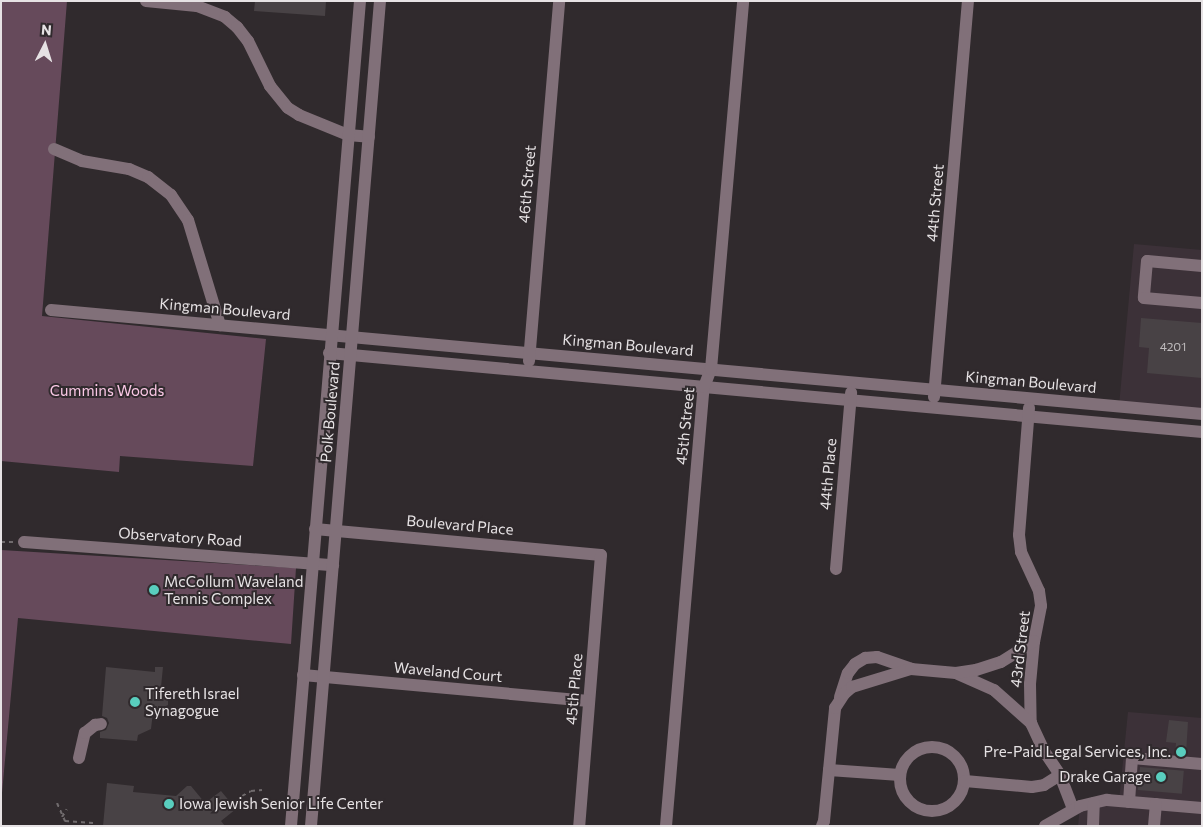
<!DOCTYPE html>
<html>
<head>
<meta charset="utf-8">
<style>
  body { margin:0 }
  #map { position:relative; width:1203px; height:827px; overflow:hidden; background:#302a2d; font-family:Commissioner,sans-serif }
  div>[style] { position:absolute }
  .built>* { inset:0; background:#3c3138 }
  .green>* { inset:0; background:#664a5b }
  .building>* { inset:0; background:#484245; transform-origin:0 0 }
  .path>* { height:2px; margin-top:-1px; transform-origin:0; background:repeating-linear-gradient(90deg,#706b6d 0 4px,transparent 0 8px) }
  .minor>* { height:12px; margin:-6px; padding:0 6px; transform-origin:6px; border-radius:6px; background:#817079 }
  .minor>.ring { margin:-6px; padding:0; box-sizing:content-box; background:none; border:12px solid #817079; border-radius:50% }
  .dots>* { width:14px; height:14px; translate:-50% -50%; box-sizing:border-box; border:2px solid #302a2d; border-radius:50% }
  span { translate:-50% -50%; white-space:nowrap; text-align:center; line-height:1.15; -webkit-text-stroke:4px #302a2d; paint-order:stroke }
  .number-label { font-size:12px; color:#bebabc }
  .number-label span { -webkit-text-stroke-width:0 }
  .street-label { font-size:15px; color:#e6e2e4 }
  .park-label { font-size:15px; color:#fbc8e6 }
  .poi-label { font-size:15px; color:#e6e2e4 }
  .left { translate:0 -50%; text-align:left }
  .right { translate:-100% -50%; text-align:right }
  .frame { position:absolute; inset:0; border:2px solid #e6e2e4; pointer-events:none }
  .north { position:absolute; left:20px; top:20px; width:50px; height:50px; -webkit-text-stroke:4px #302a2d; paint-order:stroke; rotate:5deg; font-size:14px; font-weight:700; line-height:20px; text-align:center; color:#e6e2e4 }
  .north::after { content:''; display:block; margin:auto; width:18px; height:22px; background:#e6e2e4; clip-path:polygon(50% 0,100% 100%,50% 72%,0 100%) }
</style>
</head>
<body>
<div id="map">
  <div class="built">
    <i style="clip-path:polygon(1134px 244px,1202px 250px,1202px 414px,1119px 406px)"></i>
    <i style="clip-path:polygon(1128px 712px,1202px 718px,1202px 826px,1078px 826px,1080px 806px,1119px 801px)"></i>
  </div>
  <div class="green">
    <i style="clip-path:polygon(1px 1px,67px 1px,42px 316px,266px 339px,253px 466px,120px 456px,119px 472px,1px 461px)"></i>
    <i style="clip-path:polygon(1px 550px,296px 568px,291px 644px,18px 618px,1px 804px)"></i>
  </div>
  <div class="building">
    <i style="clip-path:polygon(255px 1px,326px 1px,325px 16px,254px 11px)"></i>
    <i style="clip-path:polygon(1141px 318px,1202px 323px,1202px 378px,1147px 373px,1149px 348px,1139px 347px)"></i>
    <i style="clip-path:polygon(106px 667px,155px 672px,155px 667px,163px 667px,160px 697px,168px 698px,168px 705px,153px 712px,151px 729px,138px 735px,137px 741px,100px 738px,100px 732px,106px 730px,109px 723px,107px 718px,102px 716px)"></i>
    <i style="clip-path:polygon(1169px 720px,1188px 722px,1186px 754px,1175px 754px,1176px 743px,1166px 742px)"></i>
    <i style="left:1140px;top:767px;width:44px;height:23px;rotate:5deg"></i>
    <i style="clip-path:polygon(107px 783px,134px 786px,133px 792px,176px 796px,187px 786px,191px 786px,205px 803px,221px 791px,236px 809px,221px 821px,225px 826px,103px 826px)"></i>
  </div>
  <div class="path">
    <i style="left:1px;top:542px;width:13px"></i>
    <i style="left:242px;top:796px;width:10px;rotate:-29deg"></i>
    <i style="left:251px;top:791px;width:11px;rotate:-5deg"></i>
    <i style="left:57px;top:803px;width:20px;rotate:66deg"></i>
    <i style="left:65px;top:821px;width:28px;rotate:4deg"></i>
    <i style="left:62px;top:817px;width:9px;rotate:-58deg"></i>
  </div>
  <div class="minor">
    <i style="left:146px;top:1px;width:51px;rotate:5.6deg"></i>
    <i style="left:197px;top:6px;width:30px;rotate:21deg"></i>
    <i style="left:225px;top:17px;width:16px;rotate:40deg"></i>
    <i style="left:237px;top:27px;width:18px;rotate:52deg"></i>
    <i style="left:248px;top:41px;width:50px;rotate:63.9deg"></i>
    <i style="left:270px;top:86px;width:28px;rotate:51deg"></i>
    <i style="left:288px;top:108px;width:13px;rotate:32deg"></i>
    <i style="left:299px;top:115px;width:53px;rotate:22.2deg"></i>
    <i style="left:348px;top:135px;width:21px;rotate:5deg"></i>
    <i style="left:54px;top:149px;width:30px;rotate:23deg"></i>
    <i style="left:82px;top:161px;width:48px;rotate:9.7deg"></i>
    <i style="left:129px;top:169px;width:21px;rotate:23deg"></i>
    <i style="left:148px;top:177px;width:29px;rotate:38deg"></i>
    <i style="left:171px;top:195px;width:30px;rotate:56deg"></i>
    <i style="left:188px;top:220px;width:110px;rotate:73.1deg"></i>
    <i style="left:1202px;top:266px;width:55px;rotate:-174.8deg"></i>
    <i style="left:1147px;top:261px;width:37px;rotate:95deg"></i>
    <i style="left:1144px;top:298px;width:58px;rotate:4.9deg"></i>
    <i style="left:51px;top:310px;width:1156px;rotate:5.16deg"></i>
    <i style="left:329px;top:353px;width:877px;rotate:5.17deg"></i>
    <i style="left:529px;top:361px;width:361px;rotate:-85.2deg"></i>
    <i style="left:934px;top:397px;width:397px;rotate:-85.1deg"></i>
    <i style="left:1029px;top:408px;width:127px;rotate:94.5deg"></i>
    <i style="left:1019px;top:535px;width:17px;rotate:83deg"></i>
    <i style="left:1021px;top:552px;width:43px;rotate:65.2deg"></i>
    <i style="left:1039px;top:591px;width:15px;rotate:82deg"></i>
    <i style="left:1041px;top:606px;width:36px;rotate:101deg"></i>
    <i style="left:1034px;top:641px;width:43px;rotate:95.3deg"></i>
    <i style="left:1030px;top:684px;width:39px;rotate:89deg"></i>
    <i style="left:1031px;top:723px;width:31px;rotate:65deg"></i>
    <i style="left:1044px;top:751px;width:29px;rotate:56deg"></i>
    <i style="left:1060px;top:775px;width:36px;rotate:69deg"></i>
    <i style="left:315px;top:529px;width:287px;rotate:5.2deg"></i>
    <i style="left:601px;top:555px;width:272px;rotate:94.6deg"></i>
    <i style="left:24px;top:542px;width:310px;rotate:4.3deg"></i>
    <i style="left:836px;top:569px;width:177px;rotate:-85.1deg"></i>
    <i style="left:958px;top:674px;width:39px;rotate:24deg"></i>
    <i style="left:994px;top:690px;width:50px;rotate:41.7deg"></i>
    <i style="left:303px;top:675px;width:287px;rotate:5.2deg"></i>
    <i style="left:840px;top:697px;width:25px;rotate:-72deg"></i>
    <i style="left:848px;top:673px;width:11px;rotate:-52deg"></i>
    <i style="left:855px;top:664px;width:12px;rotate:-31deg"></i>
    <i style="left:865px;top:658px;width:12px;rotate:-5deg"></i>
    <i style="left:877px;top:657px;width:36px;rotate:19deg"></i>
    <i class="ring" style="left:900px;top:747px;width:52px;height:52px"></i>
    <i style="left:79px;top:758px;width:26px;rotate:-77deg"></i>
    <i style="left:85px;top:733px;width:13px;rotate:-39deg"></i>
    <i style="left:95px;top:725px;width:6px;rotate:-9deg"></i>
    <i style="left:829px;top:770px;width:71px;rotate:4deg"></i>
    <i style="left:965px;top:781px;width:67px;rotate:5.1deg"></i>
    <i style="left:1032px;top:787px;width:12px;rotate:-9deg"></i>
    <i style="left:1044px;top:785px;width:19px;rotate:-32deg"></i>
    <i style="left:1129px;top:802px;width:44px;rotate:-86.1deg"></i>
    <i style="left:1132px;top:758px;width:70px;rotate:4.9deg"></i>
    <i style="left:291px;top:826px;width:828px;rotate:-85.22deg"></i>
    <i style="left:311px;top:826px;width:828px;rotate:-85.22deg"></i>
    <i style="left:666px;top:826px;width:441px;rotate:-85.1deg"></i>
    <i style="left:704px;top:387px;width:19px;rotate:-69deg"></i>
    <i style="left:711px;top:369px;width:369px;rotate:-85deg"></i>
    <i style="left:822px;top:826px;width:5px;rotate:-68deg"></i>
    <i style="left:824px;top:821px;width:114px;rotate:-84.4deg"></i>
    <i style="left:835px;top:708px;width:17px;rotate:-57deg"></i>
    <i style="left:844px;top:694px;width:11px;rotate:-41deg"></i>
    <i style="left:852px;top:687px;width:62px;rotate:-17deg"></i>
    <i style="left:911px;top:669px;width:45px;rotate:5.1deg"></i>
    <i style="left:956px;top:673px;width:20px;rotate:-9deg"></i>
    <i style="left:976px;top:670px;width:26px;rotate:-18deg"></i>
    <i style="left:1001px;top:662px;width:39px;rotate:-32deg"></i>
    <i style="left:1045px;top:826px;width:40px;rotate:-29.7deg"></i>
    <i style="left:1080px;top:806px;width:28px;rotate:-13deg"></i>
    <i style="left:1107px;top:800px;width:95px;rotate:4.8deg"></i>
    <i style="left:1093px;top:826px;width:23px;rotate:-88deg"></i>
    <i style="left:1154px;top:826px;width:22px;rotate:-85deg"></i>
  </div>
  <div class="dots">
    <i style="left:154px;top:590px;background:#59cebe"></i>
    <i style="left:135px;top:702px;background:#59cebe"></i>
    <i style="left:1181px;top:752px;background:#59cebe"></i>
    <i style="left:1161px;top:777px;background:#59cebe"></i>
    <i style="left:169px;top:804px;background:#59cebe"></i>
  </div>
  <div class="number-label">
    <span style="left:1173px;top:347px">4201</span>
  </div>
  <div class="street-label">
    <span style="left:527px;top:184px;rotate:-85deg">46th Street</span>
    <span style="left:935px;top:203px;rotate:-85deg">44th Street</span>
    <span style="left:225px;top:309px;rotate:5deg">Kingman Boulevard</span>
    <span style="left:628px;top:345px;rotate:5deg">Kingman Boulevard</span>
    <span style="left:1031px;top:382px;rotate:5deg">Kingman Boulevard</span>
    <span style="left:330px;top:412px;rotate:-85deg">Polk Boulevard</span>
    <span style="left:685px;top:426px;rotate:-84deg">45th Street</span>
    <span style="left:828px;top:474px;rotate:-85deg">44th Place</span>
    <span style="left:460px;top:525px;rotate:5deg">Boulevard Place</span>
    <span style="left:180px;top:537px;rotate:4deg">Observatory Road</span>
    <span style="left:1020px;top:649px;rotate:-83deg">43rd Street</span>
    <span style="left:448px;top:672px;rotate:5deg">Waveland Court</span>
    <span style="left:574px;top:689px;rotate:-85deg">45th Place</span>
  </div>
  <div class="park-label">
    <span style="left:107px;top:391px">Cummins Woods</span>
  </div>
  <div class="poi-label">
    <span class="left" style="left:164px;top:590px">McCollum Waveland<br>Tennis Complex</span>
    <span class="left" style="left:145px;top:702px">Tifereth Israel<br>Synagogue</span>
    <span class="right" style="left:1171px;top:752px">Pre-Paid Legal Services, Inc.</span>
    <span class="right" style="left:1151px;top:777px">Drake Garage</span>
    <span class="left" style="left:179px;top:804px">Iowa Jewish Senior Life Center</span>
  </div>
  <div class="frame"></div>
  <div class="north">N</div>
</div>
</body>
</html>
